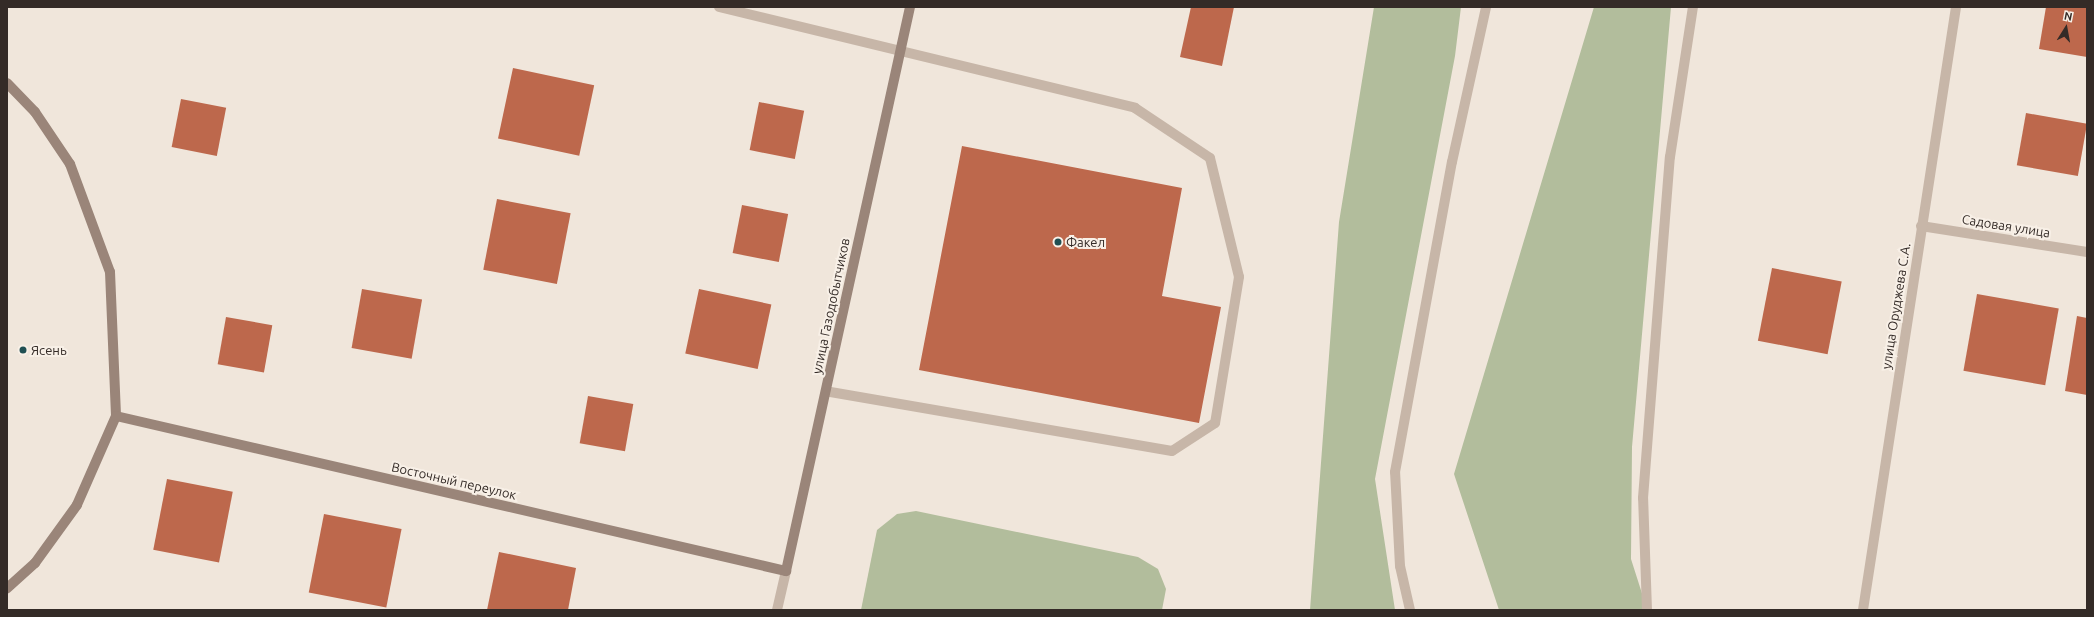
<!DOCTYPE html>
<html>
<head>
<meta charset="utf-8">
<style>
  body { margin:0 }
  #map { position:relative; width:2094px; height:617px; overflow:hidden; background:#f0e6db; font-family:Ubuntu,sans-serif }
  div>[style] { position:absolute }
  .green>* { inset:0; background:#b2bd9c }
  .building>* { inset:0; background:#bd684c; transform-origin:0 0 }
  .lane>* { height:10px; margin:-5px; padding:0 5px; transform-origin:5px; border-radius:5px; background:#c7b6a8 }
  .street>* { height:10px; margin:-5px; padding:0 5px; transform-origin:5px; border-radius:5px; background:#c7b6a8 }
  .secondary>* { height:10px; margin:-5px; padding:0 5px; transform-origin:5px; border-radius:5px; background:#9a8579 }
  .dots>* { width:11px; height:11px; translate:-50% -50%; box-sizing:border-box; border:2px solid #f8f0e7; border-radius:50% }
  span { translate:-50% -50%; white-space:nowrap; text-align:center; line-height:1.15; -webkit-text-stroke:4px #f8f0e7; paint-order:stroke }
  .street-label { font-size:13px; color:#342b27 }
  .poi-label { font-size:13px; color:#342b27 }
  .left { translate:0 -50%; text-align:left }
  .frame { position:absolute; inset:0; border:8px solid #342b27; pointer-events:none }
  .north { position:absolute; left:2046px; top:8px; width:40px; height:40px; -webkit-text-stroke:3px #f8f0e7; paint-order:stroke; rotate:11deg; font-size:11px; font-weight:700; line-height:16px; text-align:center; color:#342b27 }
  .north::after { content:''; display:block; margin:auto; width:14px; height:18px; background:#342b27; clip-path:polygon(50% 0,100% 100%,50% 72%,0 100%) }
</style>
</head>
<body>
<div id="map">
  <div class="green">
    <i style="clip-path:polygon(1374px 7px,1461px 7px,1455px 56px,1375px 479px,1395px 610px,1310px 610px,1339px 222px)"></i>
    <i style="clip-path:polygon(1594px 7px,1671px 7px,1632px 447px,1631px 559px,1646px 606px,1645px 610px,1499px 610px,1454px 474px)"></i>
    <i style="clip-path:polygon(916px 511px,1138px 557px,1158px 569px,1166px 589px,1162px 610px,861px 610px,877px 530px,897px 514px)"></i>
  </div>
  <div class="building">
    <i style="clip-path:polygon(1191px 7px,1234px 7px,1222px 66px,1180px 57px)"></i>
    <i style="clip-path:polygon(2046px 7px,2087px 7px,2087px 57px,2039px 49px)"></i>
    <i style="left:513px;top:68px;width:83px;height:72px;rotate:12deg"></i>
    <i style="left:181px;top:99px;width:46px;height:49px;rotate:11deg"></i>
    <i style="left:759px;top:102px;width:46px;height:49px;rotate:11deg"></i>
    <i style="left:2026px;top:113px;width:62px;height:53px;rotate:10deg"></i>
    <i style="clip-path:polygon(962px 146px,1182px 188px,1162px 296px,1221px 307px,1199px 423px,919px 370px)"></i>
    <i style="left:497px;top:199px;width:75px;height:72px;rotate:11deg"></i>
    <i style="left:742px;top:205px;width:47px;height:49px;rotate:11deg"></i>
    <i style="left:1772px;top:268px;width:71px;height:74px;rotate:11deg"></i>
    <i style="left:362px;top:289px;width:61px;height:60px;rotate:10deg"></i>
    <i style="left:699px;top:289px;width:74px;height:66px;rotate:12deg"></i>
    <i style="left:1977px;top:294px;width:83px;height:78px;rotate:10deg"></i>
    <i style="clip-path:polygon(2077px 316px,2087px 318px,2087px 395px,2065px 391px)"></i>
    <i style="left:226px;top:317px;width:47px;height:48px;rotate:10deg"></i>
    <i style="left:588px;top:396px;width:46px;height:48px;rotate:10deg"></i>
    <i style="left:167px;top:479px;width:67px;height:72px;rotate:11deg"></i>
    <i style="left:324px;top:514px;width:79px;height:80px;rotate:11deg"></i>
    <i style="clip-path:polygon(499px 552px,576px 568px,568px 610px,487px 610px)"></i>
  </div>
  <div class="lane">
    <i style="left:719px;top:7px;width:428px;rotate:13.6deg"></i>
    <i style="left:1135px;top:108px;width:90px;rotate:33.7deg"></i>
    <i style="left:1210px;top:158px;width:122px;rotate:76.3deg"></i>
    <i style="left:1239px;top:277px;width:148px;rotate:99.3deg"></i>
    <i style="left:1215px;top:423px;width:51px;rotate:146.9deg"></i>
    <i style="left:1172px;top:451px;width:351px;rotate:-170.2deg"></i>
    <i style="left:1410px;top:610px;width:45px;rotate:-102.8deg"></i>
    <i style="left:1400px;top:566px;width:94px;rotate:-93deg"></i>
    <i style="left:1395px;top:472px;width:315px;rotate:-79.6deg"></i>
    <i style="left:1452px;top:162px;width:159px;rotate:-77.6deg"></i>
    <i style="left:1647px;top:610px;width:112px;rotate:-92deg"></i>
    <i style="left:1643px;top:498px;width:342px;rotate:-85.5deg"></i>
    <i style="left:1670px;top:157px;width:152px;rotate:-81.3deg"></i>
  </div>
  <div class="street">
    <i style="left:1921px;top:226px;width:168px;rotate:8.9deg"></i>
    <i style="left:777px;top:610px;width:40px;rotate:-77deg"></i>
    <i style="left:1863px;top:610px;width:610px;rotate:-81.23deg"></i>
  </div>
  <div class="secondary">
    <i style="left:7px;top:83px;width:40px;rotate:46deg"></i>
    <i style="left:35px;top:112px;width:63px;rotate:56.1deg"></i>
    <i style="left:70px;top:164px;width:115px;rotate:69.7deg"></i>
    <i style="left:110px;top:272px;width:144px;rotate:87.6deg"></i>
    <i style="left:116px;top:416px;width:97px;rotate:113.7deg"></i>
    <i style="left:77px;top:505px;width:72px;rotate:125.9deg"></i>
    <i style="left:35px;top:563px;width:38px;rotate:138deg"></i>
    <i style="left:116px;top:416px;width:688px;rotate:13.03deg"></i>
    <i style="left:786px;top:571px;width:577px;rotate:-77.6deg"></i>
  </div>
  <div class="dots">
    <i style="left:1058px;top:242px;background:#204f52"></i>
    <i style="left:23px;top:350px;background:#204f52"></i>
  </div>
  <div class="street-label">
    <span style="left:2006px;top:226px;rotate:9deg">Садовая улица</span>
    <span style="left:831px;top:306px;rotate:-78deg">улица Газодобытчиков</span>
    <span style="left:1896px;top:306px;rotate:-81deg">улица Оруджева С.А.</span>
    <span style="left:454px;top:481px;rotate:13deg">Восточный переулок</span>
  </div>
  <div class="poi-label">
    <span class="left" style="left:1066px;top:242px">Факел</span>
    <span class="left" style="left:31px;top:350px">Ясень</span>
  </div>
  <div class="frame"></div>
  <div class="north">N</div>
</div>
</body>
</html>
